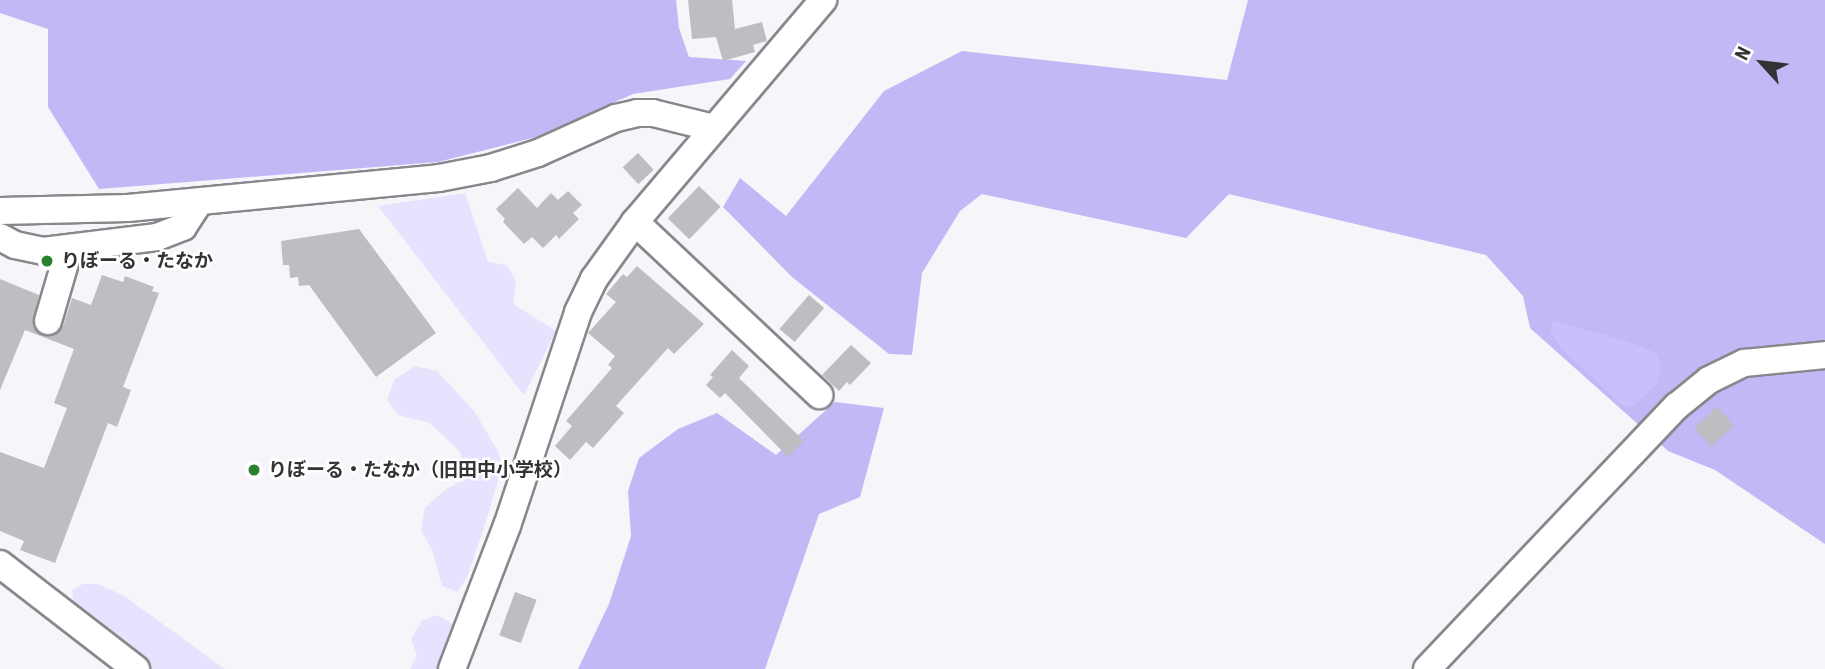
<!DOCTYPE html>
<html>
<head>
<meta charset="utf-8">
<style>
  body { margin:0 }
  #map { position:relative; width:1825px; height:669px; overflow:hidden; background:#f6f5fa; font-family:"Roboto Condensed","Noto Sans JP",sans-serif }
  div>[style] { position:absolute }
  .green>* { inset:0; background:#e7e2fd }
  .forest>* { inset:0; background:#c4b7f6 }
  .water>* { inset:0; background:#cabefc }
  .building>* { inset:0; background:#bebdc2; transform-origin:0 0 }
  .roads { filter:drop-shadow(2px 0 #88878c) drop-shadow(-2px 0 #88878c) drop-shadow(0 2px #88878c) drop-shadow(0 -2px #88878c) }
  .minor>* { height:26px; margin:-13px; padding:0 13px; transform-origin:13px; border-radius:13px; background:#fff }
  .dots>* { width:19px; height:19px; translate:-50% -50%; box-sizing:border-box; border:4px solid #fff; border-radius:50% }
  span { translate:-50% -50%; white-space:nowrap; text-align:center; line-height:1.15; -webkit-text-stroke:5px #fff; paint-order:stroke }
  .poi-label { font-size:19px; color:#333335; font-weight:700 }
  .left { translate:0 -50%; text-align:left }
  .north { position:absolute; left:1727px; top:28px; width:70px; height:70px; -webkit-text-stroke:5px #fff; paint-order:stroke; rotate:297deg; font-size:19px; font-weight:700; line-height:28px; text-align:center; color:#333335 }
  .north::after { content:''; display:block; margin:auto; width:24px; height:32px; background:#333335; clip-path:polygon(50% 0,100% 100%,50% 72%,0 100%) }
</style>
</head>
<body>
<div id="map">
  <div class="green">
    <i style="clip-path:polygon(465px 193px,488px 262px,507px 265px,516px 281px,513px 304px,556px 331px,524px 395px,378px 206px)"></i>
    <i style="clip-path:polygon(415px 366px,437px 371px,474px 411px,499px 453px,501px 470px,487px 518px,468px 575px,458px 592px,442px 586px,433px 552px,421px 530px,425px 508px,445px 490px,467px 478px,460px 452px,430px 423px,398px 415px,387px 400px,394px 380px)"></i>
    <i style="clip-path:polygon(83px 584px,98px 584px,124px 596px,225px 669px,148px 669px,74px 610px,72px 590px)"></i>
    <i style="clip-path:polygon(437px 615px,453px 624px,437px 669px,410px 669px,417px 655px,411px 639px,422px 621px)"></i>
  </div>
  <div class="forest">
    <i style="clip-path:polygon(0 0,676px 0,679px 28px,689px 57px,746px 61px,730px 79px,633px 94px,536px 137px,438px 162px,99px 189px,48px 107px,48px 29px,0 13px)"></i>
    <i style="clip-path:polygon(1248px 0,1825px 0,1825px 544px,1715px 470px,1668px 451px,1530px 328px,1523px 296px,1486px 255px,1229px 194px,1186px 238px,982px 194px,960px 211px,922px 273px,912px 355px,889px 354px,792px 277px,723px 207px,740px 178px,786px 216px,884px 91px,962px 51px,1227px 80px)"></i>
    <i style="clip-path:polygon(835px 402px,884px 408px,860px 497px,819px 514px,765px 669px,578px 669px,609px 604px,631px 536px,628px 491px,639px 458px,678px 429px,717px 413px,776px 455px)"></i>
  </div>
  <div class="water">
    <i style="clip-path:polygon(1553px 321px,1627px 341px,1658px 354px,1661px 369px,1657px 384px,1631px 408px,1621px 404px,1561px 348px,1550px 332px)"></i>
  </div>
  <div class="building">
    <i style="clip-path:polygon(688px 0,732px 0,735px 29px,762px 22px,767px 41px,753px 45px,755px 52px,723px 61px,716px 37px,692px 39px)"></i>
    <i style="left:638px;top:153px;width:23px;height:21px;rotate:47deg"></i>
    <i style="left:699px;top:186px;width:30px;height:45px;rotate:44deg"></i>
    <i style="clip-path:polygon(518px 188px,537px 208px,551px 193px,558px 200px,568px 191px,582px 205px,573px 213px,579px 219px,559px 239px,556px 235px,543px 248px,532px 237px,524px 244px,503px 222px,505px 219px,496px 209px)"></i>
    <i style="clip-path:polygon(359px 229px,436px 333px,376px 377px,309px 285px,299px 286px,298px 277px,290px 278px,289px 265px,283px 265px,281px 241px)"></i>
    <i style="clip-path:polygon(637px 266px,704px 324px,674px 354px,668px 348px,616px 406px,624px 413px,593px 448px,586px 442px,570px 460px,555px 446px,572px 426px,566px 421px,612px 368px,608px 365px,615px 356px,588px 333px,616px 302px,606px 294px,623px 274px,627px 277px)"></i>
    <i style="clip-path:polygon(102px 275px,123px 282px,125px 276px,154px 287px,152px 291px,159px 293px,123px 387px,131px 390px,117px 427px,108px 423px,55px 563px,20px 550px,24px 541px,0 531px,0 452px,44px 468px,67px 408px,54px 403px,74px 349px,25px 330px,0 390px,0 279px,39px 295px,33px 325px,37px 332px,51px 336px,63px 326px,72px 298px,91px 305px)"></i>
    <i style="left:809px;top:295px;width:20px;height:45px;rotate:41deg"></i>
    <i style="clip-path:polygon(851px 345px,871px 363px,850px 385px,847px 382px,839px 391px,822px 375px)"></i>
    <i style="clip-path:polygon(732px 350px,749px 366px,739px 378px,804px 441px,788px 457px,725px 393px,720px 398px,706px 385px,713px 377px,710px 375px)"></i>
    <i style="left:1717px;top:407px;width:25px;height:31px;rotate:47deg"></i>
    <i style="left:515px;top:592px;width:23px;height:46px;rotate:20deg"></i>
  </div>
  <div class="roads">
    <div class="minor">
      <i style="left:0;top:211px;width:128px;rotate:-1.3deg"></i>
      <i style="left:128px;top:208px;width:312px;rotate:-5.5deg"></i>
      <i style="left:439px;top:178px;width:53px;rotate:-10.9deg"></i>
      <i style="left:491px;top:168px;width:49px;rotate:-17.7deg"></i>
      <i style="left:538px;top:153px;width:85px;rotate:-24.2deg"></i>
      <i style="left:616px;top:118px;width:22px;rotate:-13deg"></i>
      <i style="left:637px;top:113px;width:16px"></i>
      <i style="left:653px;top:113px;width:63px;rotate:13.8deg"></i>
      <i style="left:635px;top:222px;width:253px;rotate:43.2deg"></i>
      <i style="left:0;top:237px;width:17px;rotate:28deg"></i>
      <i style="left:15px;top:245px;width:29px;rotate:12deg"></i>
      <i style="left:43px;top:251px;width:115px;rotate:-7deg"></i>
      <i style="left:157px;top:237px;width:28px;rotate:-21deg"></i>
      <i style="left:183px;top:227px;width:30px;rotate:-57deg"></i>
      <i style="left:48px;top:321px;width:75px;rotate:-73.7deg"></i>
      <i style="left:0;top:564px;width:172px;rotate:37.7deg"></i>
      <i style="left:452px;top:669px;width:153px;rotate:-69deg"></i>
      <i style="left:507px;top:526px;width:225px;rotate:-71.6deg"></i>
      <i style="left:578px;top:312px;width:37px;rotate:-64deg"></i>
      <i style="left:594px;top:279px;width:70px;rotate:-54.3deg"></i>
      <i style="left:635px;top:222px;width:291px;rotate:-49.7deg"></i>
      <i style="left:1427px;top:669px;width:363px;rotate:-46.5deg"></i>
      <i style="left:1677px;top:406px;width:41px;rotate:-39.1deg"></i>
      <i style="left:1709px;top:380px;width:39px;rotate:-26deg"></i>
      <i style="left:1744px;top:363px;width:81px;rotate:-5.6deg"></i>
    </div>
  </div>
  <div class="dots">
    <i style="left:47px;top:261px;background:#2b812e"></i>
    <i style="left:254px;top:470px;background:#2b812e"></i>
  </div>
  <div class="poi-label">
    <span class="left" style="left:61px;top:261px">りぼーる・たなか</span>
    <span class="left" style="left:268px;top:470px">りぼーる・たなか（旧田中小学校）</span>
  </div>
  <div class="north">N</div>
</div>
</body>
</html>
